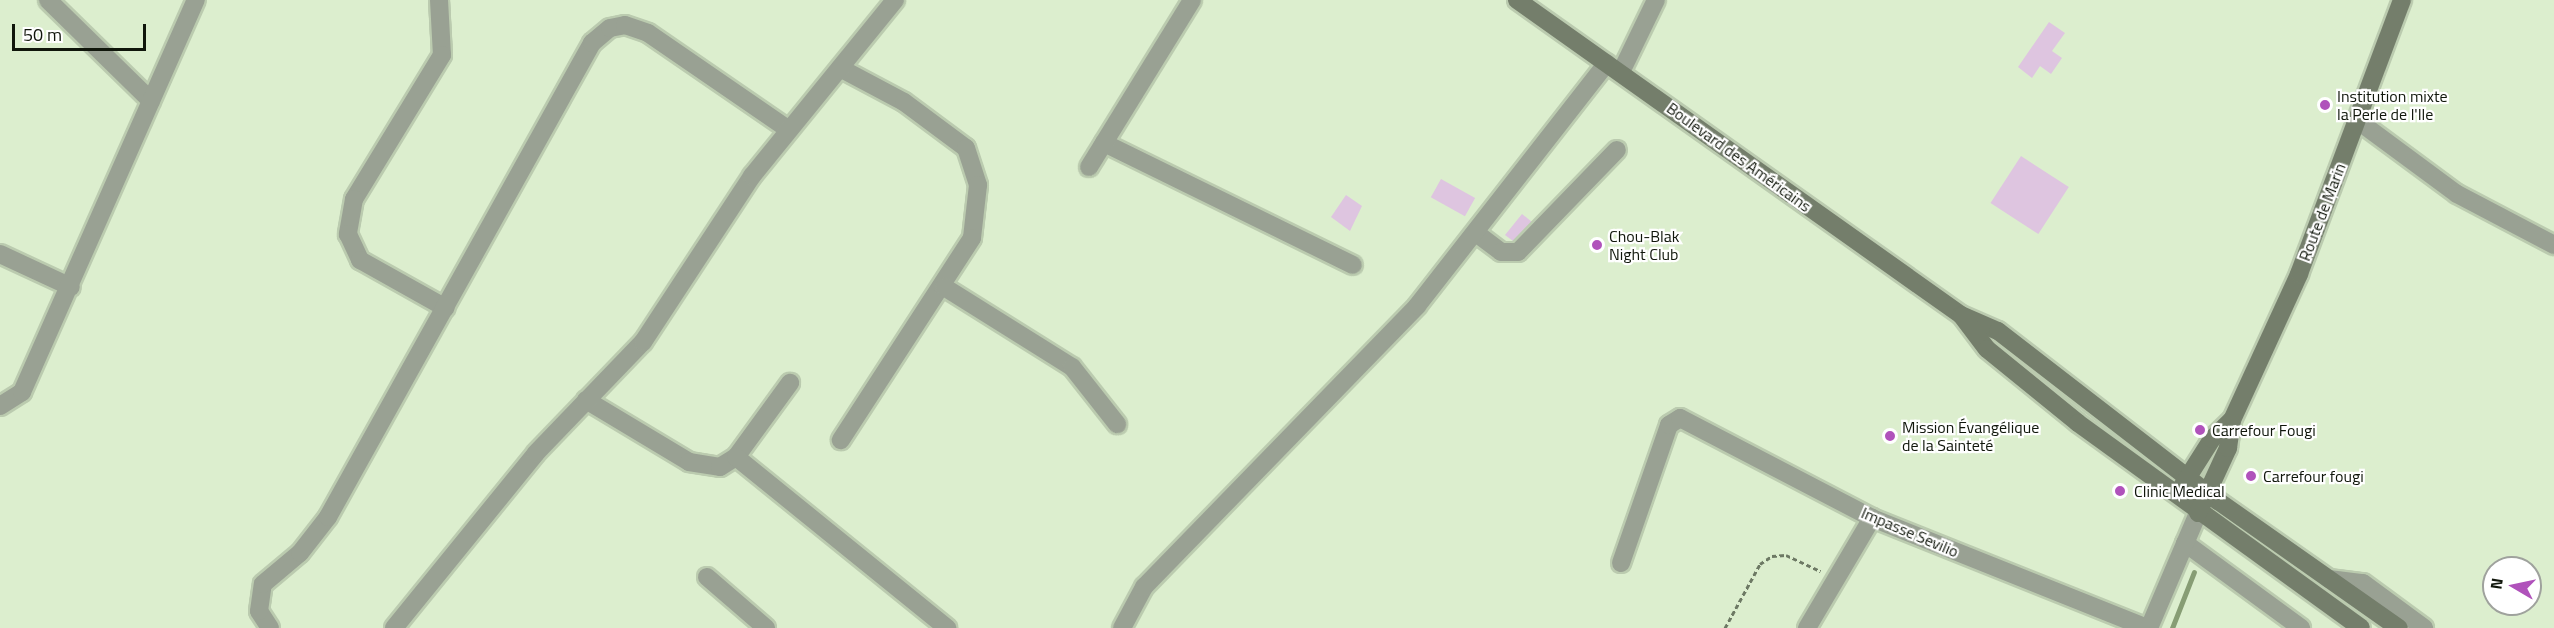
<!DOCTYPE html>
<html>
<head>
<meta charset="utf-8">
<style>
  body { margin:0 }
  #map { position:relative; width:2554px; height:628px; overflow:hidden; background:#dceece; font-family:"Titillium Web",sans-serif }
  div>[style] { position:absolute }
  .stream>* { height:5px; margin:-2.5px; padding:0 2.5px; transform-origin:2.5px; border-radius:2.5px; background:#879d74 }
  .building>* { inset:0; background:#dec5e0; transform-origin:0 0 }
  .path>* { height:3px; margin-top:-1.5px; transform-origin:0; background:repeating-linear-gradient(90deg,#6d7964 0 4.5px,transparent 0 7.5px) }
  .roads { filter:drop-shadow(2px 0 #bbcbaf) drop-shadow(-2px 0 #bbcbaf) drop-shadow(0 2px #bbcbaf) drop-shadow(0 -2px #bbcbaf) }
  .street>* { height:18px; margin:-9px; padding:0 9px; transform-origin:9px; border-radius:9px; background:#99a193 }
  .secondary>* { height:18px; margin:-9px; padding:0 9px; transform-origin:9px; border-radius:9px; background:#747e6b }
  .dots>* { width:16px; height:16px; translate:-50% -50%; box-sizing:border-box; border:3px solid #fff; border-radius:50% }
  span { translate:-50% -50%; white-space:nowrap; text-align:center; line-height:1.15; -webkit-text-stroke:4.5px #fff; paint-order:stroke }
  .poi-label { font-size:16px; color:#10160b }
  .left { translate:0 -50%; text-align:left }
  .street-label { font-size:16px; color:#10160b }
  .north { position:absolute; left:2482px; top:556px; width:60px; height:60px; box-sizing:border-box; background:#fff; border:2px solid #9fa29d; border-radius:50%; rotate:279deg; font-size:16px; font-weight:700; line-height:24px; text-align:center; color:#10160b }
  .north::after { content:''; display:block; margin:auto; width:21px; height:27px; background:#b052bb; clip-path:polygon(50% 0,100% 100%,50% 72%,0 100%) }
  .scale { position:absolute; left:12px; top:24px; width:134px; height:27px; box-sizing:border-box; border:3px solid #10160b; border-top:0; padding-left:8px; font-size:18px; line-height:21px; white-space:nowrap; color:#10160b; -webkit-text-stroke:4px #fff; paint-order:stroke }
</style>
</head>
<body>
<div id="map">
  <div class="stream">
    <i style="left:2172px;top:628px;width:60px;rotate:-68.6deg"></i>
  </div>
  <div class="building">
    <i style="clip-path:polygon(2049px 22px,2065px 33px,2052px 51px,2062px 58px,2051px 74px,2040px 66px,2032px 78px,2018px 67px)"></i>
    <i style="left:2021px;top:156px;width:57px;height:56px;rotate:33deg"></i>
    <i style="left:1441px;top:179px;width:39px;height:21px;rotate:29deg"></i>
    <i style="clip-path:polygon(1346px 195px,1362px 206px,1350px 231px,1331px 217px)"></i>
    <i style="clip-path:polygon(1522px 214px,1532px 222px,1513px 241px,1505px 235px)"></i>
  </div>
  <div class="path">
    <i style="left:1725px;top:628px;width:73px;rotate:-61.3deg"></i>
    <i style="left:1760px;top:564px;width:14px;rotate:-34deg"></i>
    <i style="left:1772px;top:556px;width:14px;rotate:-4deg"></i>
    <i style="left:1786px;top:555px;width:38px;rotate:25deg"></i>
  </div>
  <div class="roads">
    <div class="street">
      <i style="left:48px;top:0;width:144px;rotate:44.4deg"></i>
      <i style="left:439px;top:0;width:55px;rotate:86.9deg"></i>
      <i style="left:442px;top:55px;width:169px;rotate:121.4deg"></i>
      <i style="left:354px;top:199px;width:36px;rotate:100deg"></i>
      <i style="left:348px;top:234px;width:29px;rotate:65deg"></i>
      <i style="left:360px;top:260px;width:98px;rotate:29.2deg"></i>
      <i style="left:840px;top:68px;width:72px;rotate:28deg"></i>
      <i style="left:904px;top:102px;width:77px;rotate:36.6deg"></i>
      <i style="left:966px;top:148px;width:39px;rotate:72deg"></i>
      <i style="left:978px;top:185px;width:53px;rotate:96.5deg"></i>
      <i style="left:972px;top:238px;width:241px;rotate:123deg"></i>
      <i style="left:1621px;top:72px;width:80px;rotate:-64.1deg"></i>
      <i style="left:2357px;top:120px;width:124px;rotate:36.5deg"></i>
      <i style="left:2457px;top:194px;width:110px;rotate:27.7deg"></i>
      <i style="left:1104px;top:143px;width:277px;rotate:26.1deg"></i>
      <i style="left:1089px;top:167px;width:196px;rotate:-58.3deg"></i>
      <i style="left:1476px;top:233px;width:31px;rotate:37deg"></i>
      <i style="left:1501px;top:252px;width:17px"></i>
      <i style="left:1518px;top:252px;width:142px;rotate:-45.9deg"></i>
      <i style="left:0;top:254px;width:78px;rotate:24.9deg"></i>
      <i style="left:944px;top:287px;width:151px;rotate:32deg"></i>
      <i style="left:1072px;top:367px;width:73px;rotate:51.7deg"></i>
      <i style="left:586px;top:400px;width:120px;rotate:31deg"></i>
      <i style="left:689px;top:462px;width:31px;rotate:9deg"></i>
      <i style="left:720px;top:467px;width:19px;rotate:-32deg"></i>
      <i style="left:736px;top:457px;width:92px;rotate:-53.9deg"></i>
      <i style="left:0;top:406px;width:26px;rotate:-32deg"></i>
      <i style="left:22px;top:392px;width:429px;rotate:-66.1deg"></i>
      <i style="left:736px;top:457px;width:272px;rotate:39deg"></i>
      <i style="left:2185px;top:543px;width:144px;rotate:36.2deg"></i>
      <i style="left:1621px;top:563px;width:146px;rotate:-70.8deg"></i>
      <i style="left:1669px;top:425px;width:13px;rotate:-32deg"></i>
      <i style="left:1680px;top:418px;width:216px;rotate:27.5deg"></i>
      <i style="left:1872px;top:518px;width:296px;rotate:21.8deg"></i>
      <i style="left:707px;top:577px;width:78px;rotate:40.8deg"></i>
      <i style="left:2329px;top:579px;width:34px;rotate:7deg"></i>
      <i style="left:2363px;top:583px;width:76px;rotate:36.4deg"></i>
      <i style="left:270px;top:628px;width:20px;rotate:-123deg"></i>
      <i style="left:259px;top:611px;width:27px;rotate:-82deg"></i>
      <i style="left:263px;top:584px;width:48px;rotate:-40deg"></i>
      <i style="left:300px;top:553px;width:46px;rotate:-52.1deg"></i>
      <i style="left:328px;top:517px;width:543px;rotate:-60.88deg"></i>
      <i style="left:592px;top:43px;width:23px;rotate:-40deg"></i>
      <i style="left:610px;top:28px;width:15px;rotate:-11deg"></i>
      <i style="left:625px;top:25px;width:24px;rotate:19deg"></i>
      <i style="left:648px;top:33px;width:171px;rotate:34.5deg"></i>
      <i style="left:394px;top:628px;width:225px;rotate:-50.9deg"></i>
      <i style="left:536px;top:453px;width:154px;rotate:-46.1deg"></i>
      <i style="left:643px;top:342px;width:199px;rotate:-56.7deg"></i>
      <i style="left:752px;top:176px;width:227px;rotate:-50.9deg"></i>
      <i style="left:1122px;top:628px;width:47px;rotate:-61.8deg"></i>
      <i style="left:1144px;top:587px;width:392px;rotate:-45.8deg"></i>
      <i style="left:1417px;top:306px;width:308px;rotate:-52deg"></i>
      <i style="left:1807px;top:628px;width:128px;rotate:-59.4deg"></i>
      <i style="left:2149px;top:628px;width:125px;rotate:-66.9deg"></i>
    </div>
    <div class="secondary">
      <i style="left:1517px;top:0;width:544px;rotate:35.35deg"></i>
      <i style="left:1961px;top:315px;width:40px;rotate:23.4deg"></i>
      <i style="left:1998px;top:331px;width:278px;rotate:37.7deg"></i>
      <i style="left:2218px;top:501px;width:221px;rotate:35.1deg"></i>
      <i style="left:1962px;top:316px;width:41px;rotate:52.9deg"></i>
      <i style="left:1987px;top:349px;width:117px;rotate:39.1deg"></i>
      <i style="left:2078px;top:423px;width:349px;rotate:35.9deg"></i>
      <i style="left:2181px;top:488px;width:58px;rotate:-57.7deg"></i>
      <i style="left:2212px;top:439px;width:28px;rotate:-44deg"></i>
      <i style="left:2198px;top:513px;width:72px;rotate:-65.2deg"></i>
      <i style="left:2228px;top:448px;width:28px;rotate:-82deg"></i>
      <i style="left:2232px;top:420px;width:161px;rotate:-65.3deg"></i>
      <i style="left:2299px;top:274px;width:293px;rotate:-69.4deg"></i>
    </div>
  </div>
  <div class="dots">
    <i style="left:2325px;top:105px;background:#b052bb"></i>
    <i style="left:1597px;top:245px;background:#b052bb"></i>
    <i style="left:2200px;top:430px;background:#b052bb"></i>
    <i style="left:1890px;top:436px;background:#b052bb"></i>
    <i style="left:2251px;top:476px;background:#b052bb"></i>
    <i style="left:2120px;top:491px;background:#b052bb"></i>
  </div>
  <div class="poi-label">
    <span class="left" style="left:2337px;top:105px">Institution mixte<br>la Perle de l'Ile</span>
    <span class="left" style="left:1609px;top:245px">Chou-Blak<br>Night Club</span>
    <span class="left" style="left:1902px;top:436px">Mission Évangélique<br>de la Sainteté</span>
    <span class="left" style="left:2212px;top:430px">Carrefour Fougi</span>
    <span class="left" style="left:2263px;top:476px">Carrefour fougi</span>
    <span class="left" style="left:2134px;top:491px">Clinic Medical</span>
  </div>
  <div class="street-label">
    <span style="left:1739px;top:157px;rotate:36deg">Boulevard des Américains</span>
    <span style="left:2322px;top:212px;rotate:-69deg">Route de Marin</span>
    <span style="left:1910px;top:532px;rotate:23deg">Impasse Sevilio</span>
  </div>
  <div class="north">N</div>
  <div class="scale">50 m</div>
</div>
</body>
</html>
